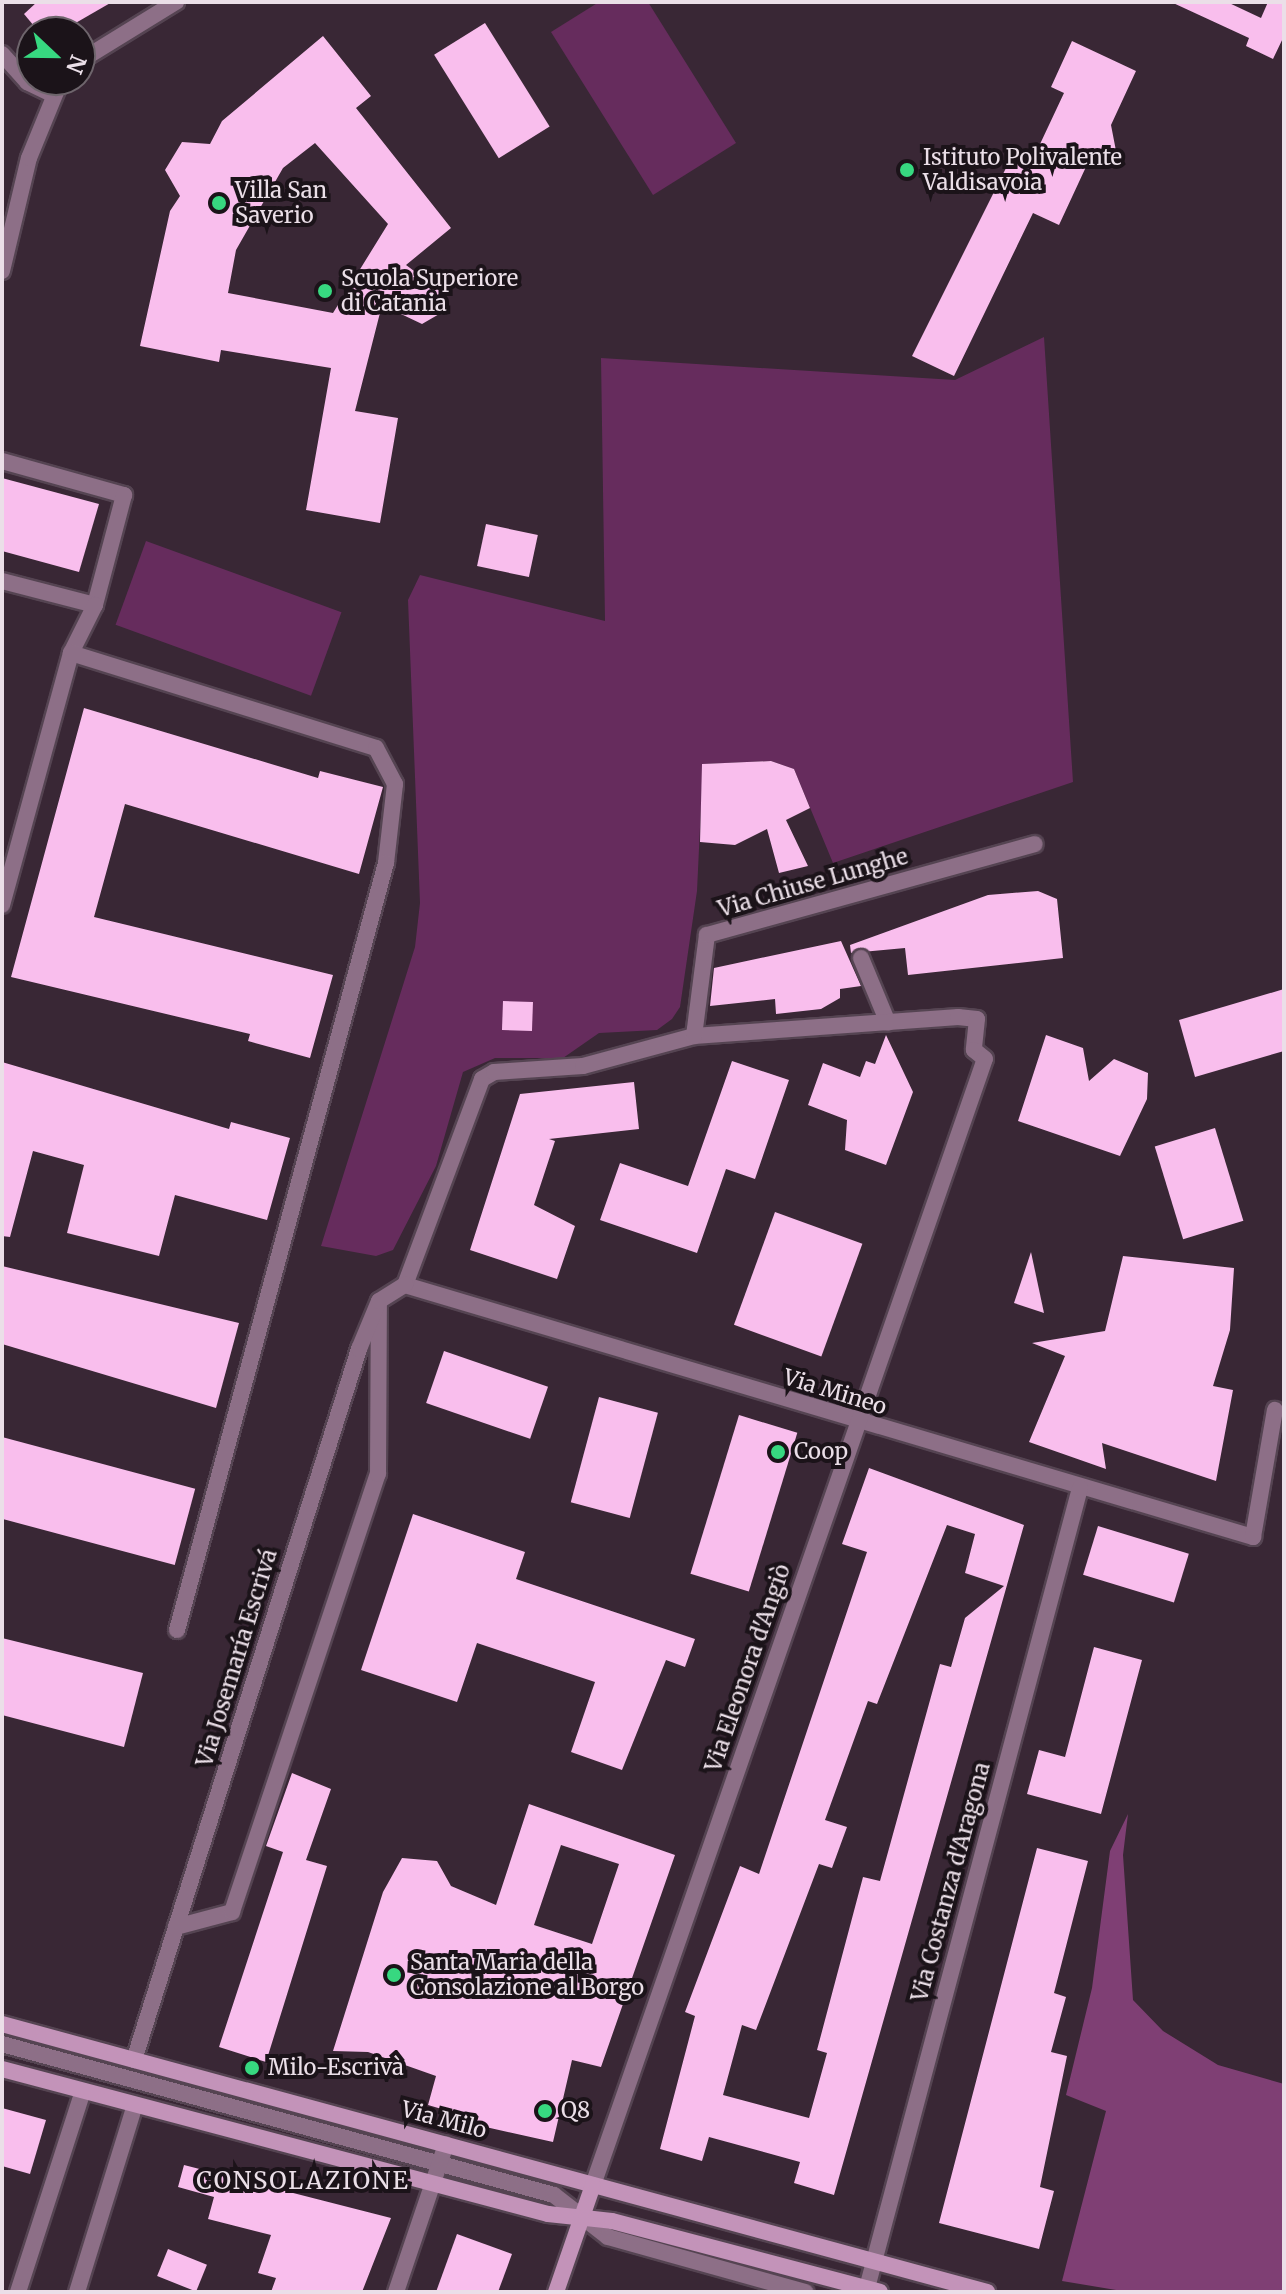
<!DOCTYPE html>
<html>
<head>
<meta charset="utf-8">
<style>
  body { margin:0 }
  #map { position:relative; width:1286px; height:2294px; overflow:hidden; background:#392735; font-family:Merriweather,serif }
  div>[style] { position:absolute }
  .green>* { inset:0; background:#662c5d; transform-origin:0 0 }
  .forest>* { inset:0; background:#7f3f74 }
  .building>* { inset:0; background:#f9beed; transform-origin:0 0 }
  .roads { filter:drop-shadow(2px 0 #554452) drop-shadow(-2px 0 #554452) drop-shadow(0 2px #554452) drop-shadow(0 -2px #554452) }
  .service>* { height:16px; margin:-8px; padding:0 8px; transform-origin:8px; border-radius:8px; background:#8d6f87 }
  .minor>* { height:16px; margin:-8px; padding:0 8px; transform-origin:8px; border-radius:8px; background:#8d6f87 }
  .secondary>* { height:16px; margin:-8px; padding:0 8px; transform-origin:8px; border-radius:8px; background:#c393b9 }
  .dots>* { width:22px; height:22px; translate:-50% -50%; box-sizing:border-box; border:4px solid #1b1319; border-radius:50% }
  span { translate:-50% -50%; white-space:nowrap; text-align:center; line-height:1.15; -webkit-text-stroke:8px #1b1319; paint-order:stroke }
  .poi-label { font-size:22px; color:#ebdfe8 }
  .left { translate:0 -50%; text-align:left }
  .street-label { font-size:22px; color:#ebdfe8 }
  .neighbourhood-label { font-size:24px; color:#ebdfe8; letter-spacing:2px }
  .frame { position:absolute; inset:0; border:4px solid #ebdfe8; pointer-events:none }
  .north { position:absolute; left:16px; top:16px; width:80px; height:80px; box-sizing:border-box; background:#1b1319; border:2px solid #6e656c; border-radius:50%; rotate:112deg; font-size:22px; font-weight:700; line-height:32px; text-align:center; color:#ebdfe8 }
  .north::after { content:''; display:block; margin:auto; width:28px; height:36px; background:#37d880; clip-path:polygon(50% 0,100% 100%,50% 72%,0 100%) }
</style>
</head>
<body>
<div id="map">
  <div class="green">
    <i style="clip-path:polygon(599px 2px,648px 2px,736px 143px,653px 195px,551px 32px)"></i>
    <i style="clip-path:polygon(1044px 337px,1073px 782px,833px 863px,794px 769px,771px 761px,703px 764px,697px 891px,680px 1007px,672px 1019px,657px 1030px,599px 1033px,563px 1058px,495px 1058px,463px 1072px,436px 1166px,393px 1250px,376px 1256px,321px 1246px,415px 947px,420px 903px,408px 600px,420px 575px,605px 621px,601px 358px,955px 380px)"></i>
    <i style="left:146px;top:541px;width:208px;height:89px;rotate:20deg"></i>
  </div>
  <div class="forest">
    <i style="clip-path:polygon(1128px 1814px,1123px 1855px,1133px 2000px,1163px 2031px,1218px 2065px,1284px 2084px,1284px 2292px,1128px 2292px,1062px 2281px,1106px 2111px,1066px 2095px,1092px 1988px,1110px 1851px)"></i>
  </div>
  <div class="building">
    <i style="clip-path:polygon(37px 2px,112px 2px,60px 32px,39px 32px,24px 14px)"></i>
    <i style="clip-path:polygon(1171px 2px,1227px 2px,1261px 18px,1268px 2px,1284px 2px,1284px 36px,1273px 59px,1246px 46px,1249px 38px)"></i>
    <i style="left:485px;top:23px;width:122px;height:60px;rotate:58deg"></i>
    <i style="clip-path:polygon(evenodd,323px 36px,371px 96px,356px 108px,451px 228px,406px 265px,441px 291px,441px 313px,422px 324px,382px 305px,355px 411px,398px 418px,380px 523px,306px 510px,331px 368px,221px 350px,219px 362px,140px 346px,170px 211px,180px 196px,165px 170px,182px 142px,210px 144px,222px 121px,323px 36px,315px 143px,388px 224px,333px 313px,228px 293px,236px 250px,283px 168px,315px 143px)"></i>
    <i style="clip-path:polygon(1072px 41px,1136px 71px,1111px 125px,1117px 156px,1085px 169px,1059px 225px,1033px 213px,954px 376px,912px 356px,1015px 150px,1033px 159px,1064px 93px,1051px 87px)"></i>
    <i style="clip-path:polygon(2px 478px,99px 504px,79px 572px,2px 551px)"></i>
    <i style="left:486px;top:524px;width:53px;height:43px;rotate:12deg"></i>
    <i style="clip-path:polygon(84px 708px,318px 778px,320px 771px,383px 787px,359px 874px,125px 804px,94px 917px,333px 975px,310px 1058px,248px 1041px,250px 1034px,11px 977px)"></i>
    <i style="clip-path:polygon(771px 761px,794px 769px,810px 808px,786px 820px,808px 866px,779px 873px,767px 829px,735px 845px,700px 842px,702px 764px)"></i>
    <i style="clip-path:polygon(1038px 891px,1057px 899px,1063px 958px,908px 975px,905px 948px,851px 953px,850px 945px,988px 895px)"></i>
    <i style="clip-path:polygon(841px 941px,861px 986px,840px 989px,840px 998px,821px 1009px,776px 1014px,775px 999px,710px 1006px,714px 968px)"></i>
    <i style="clip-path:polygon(1284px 989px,1284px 1051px,1195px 1077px,1179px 1020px)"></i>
    <i style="left:503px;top:1001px;width:30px;height:29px;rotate:2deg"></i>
    <i style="clip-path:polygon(886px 1035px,913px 1092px,886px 1165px,845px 1150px,847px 1120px,808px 1105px,823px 1063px,860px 1077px,866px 1061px,875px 1064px)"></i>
    <i style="clip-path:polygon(1046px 1035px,1083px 1048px,1089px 1081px,1114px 1059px,1148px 1073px,1147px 1099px,1120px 1156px,1018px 1121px)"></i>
    <i style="clip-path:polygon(732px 1061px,789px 1080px,755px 1179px,726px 1169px,697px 1253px,600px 1220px,620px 1163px,688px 1186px)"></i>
    <i style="clip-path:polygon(2px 1062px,229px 1129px,231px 1122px,290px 1138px,267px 1220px,175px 1195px,159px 1256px,67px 1233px,84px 1165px,33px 1151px,10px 1237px,2px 1236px)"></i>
    <i style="clip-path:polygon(634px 1082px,639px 1129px,549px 1139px,555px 1141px,534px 1205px,575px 1226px,557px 1279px,470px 1250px,520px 1094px)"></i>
    <i style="left:1215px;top:1128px;width:97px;height:63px;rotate:73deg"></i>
    <i style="left:775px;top:1212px;width:93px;height:120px;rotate:20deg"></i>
    <i style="clip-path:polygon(1031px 1252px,1044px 1313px,1014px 1303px)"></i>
    <i style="clip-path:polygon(1123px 1256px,1234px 1268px,1230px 1330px,1213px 1386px,1233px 1390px,1216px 1481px,1102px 1443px,1106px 1469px,1029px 1442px,1065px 1356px,1032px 1343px,1105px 1331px)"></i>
    <i style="clip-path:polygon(2px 1266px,239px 1323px,216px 1408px,2px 1344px)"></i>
    <i style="left:444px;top:1351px;width:110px;height:55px;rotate:19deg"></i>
    <i style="left:599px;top:1397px;width:61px;height:109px;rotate:15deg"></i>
    <i style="left:739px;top:1415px;width:61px;height:166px;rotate:17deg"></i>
    <i style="left:2px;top:1437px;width:200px;height:79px;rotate:15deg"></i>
    <i style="clip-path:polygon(evenodd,869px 1468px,1024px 1525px,834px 2195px,794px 2183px,800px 2162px,709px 2137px,702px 2161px,660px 2149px,695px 2016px,685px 2012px,740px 1866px,759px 1874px,867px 1552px,842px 1544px,869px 1468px,947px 1525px,975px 1534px,965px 1573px,1004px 1586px,965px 1618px,951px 1667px,940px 1664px,880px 1881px,863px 1877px,817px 2050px,827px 2053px,809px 2118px,723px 2095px,742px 2025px,756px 2030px,819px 1864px,832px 1868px,847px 1827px,825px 1820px,868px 1701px,877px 1704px,947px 1525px)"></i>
    <i style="clip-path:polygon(413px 1514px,525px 1552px,516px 1579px,695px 1639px,685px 1667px,666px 1660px,622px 1770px,571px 1752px,595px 1682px,477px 1643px,457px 1702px,361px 1670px)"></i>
    <i style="left:1098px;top:1526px;width:95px;height:51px;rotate:17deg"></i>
    <i style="clip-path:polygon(2px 1638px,143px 1673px,124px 1747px,2px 1715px)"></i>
    <i style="clip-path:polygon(1094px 1647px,1142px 1660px,1101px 1814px,1027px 1794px,1039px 1750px,1065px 1757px)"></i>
    <i style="clip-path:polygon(292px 1773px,331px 1789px,306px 1860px,327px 1866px,266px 2062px,219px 2047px,283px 1852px,266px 1846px)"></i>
    <i style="clip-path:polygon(evenodd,529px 1804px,675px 1855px,601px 2067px,572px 2060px,553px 2142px,468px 2123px,469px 2117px,428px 2105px,436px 2076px,368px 2052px,333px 2051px,383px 1892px,402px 1858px,437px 1861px,451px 1886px,496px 1905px,529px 1804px,561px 1845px,619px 1864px,592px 1944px,534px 1925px,561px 1845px)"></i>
    <i style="clip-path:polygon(1037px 1848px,1088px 1861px,1054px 1993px,1066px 1997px,1051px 2052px,1067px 2056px,1040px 2187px,1054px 2191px,1039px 2249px,939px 2223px)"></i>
    <i style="clip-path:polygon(2px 2108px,46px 2120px,30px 2174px,2px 2166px)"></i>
    <i style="clip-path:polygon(184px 2165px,391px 2218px,362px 2292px,271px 2292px,276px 2278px,258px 2273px,271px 2235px,208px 2219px,214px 2197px,178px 2187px)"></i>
    <i style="clip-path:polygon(457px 2234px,512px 2254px,498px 2292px,436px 2292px)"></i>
    <i style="left:168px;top:2249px;width:42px;height:29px;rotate:22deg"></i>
  </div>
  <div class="roads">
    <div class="service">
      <i style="left:2px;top:54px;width:38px;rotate:48deg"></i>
      <i style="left:27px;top:82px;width:30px;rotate:26deg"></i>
      <i style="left:2px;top:461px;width:127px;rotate:15.6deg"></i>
      <i style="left:124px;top:495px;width:114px;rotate:104.8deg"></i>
      <i style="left:2px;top:581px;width:96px;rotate:14.5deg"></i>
      <i style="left:95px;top:605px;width:54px;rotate:116.6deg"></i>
      <i style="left:71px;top:653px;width:261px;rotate:105.3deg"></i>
      <i style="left:71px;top:653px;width:319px;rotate:17.3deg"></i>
      <i style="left:376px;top:748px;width:41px;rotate:62.2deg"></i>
      <i style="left:395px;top:784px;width:80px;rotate:96.5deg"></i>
      <i style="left:386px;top:863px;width:795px;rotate:105.24deg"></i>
      <i style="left:861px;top:958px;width:70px;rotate:67.4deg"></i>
      <i style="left:694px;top:1036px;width:265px;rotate:-4.1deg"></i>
      <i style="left:958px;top:1017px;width:19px;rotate:6deg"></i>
      <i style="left:977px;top:1019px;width:31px;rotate:96deg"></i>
      <i style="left:974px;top:1050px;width:14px;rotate:39deg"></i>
      <i style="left:176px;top:1927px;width:58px;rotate:-15deg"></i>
      <i style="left:232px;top:1912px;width:462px;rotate:-71.6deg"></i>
      <i style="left:378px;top:1474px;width:172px;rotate:-89.7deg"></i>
      <i style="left:2px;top:2044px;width:572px;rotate:15.3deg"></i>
      <i style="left:554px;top:2195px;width:68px;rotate:37.9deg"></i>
      <i style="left:608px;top:2237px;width:205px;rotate:15.6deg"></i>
    </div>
    <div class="minor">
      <i style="left:80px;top:61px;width:113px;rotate:-31.6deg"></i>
      <i style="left:2px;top:271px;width:116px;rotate:-76.6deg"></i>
      <i style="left:29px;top:158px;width:84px;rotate:-67.7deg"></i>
      <i style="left:405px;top:1285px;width:885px;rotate:16.55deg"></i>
      <i style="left:1253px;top:1537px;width:129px;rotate:-80.2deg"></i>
      <i style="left:405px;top:1285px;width:220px;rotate:-69.5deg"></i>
      <i style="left:482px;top:1079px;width:14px;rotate:-30deg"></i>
      <i style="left:494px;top:1072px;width:89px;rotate:-3.9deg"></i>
      <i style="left:583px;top:1066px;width:115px;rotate:-15.1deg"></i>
      <i style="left:694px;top:1036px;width:102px;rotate:-82.7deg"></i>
      <i style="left:707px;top:935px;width:340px;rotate:-15.5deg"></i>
      <i style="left:134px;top:2060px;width:746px;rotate:-72.44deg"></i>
      <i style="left:359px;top:1349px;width:52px;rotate:-67.4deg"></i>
      <i style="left:379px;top:1301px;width:31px;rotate:-32deg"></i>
      <i style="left:593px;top:2185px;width:1192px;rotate:-70.81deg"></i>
      <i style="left:867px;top:2288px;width:828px;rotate:-75.09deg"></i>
      <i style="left:18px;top:2292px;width:211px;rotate:-72.1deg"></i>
      <i style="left:77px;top:2292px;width:196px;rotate:-72.8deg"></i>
      <i style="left:396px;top:2292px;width:156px;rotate:-71.3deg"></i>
    </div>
    <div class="secondary">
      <i style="left:2px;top:2024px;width:1021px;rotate:15.22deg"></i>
      <i style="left:2px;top:2069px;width:565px;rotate:14.87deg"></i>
      <i style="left:548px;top:2214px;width:64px;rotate:6.2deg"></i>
      <i style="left:612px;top:2221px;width:277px;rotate:14.8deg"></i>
      <i style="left:556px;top:2292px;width:113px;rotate:-70.9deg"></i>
    </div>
  </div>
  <div class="dots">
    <i style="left:907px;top:170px;background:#37d880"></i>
    <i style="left:219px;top:203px;background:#37d880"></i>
    <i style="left:325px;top:291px;background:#37d880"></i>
    <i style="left:778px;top:1452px;background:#37d880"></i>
    <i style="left:394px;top:1975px;background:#37d880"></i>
    <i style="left:252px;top:2068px;background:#37d880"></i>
    <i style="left:545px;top:2111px;background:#37d880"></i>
  </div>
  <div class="poi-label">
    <span class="left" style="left:923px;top:170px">Istituto Polivalente<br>Valdisavoia</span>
    <span class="left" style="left:235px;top:203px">Villa San<br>Saverio</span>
    <span class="left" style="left:341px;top:291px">Scuola Superiore<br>di Catania</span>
    <span class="left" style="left:794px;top:1452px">Coop</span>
    <span class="left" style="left:410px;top:1975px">Santa Maria della<br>Consolazione al Borgo</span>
    <span class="left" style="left:268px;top:2068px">Milo-Escrivà</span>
    <span class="left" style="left:561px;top:2111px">Q8</span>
  </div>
  <div class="street-label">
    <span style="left:813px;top:883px;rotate:-16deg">Via Chiuse Lunghe</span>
    <span style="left:835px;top:1392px;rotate:17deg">Via Mineo</span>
    <span style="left:237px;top:1658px;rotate:-73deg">Via Josemaría Escrivá</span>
    <span style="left:748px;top:1668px;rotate:-71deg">Via Eleonora d'Angiò</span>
    <span style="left:951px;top:1882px;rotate:-75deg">Via Costanza d'Aragona</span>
    <span style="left:444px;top:2120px;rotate:15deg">Via Milo</span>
  </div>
  <div class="neighbourhood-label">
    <span style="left:303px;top:2181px">CONSOLAZIONE</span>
  </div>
  <div class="frame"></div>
  <div class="north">N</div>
</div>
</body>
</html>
